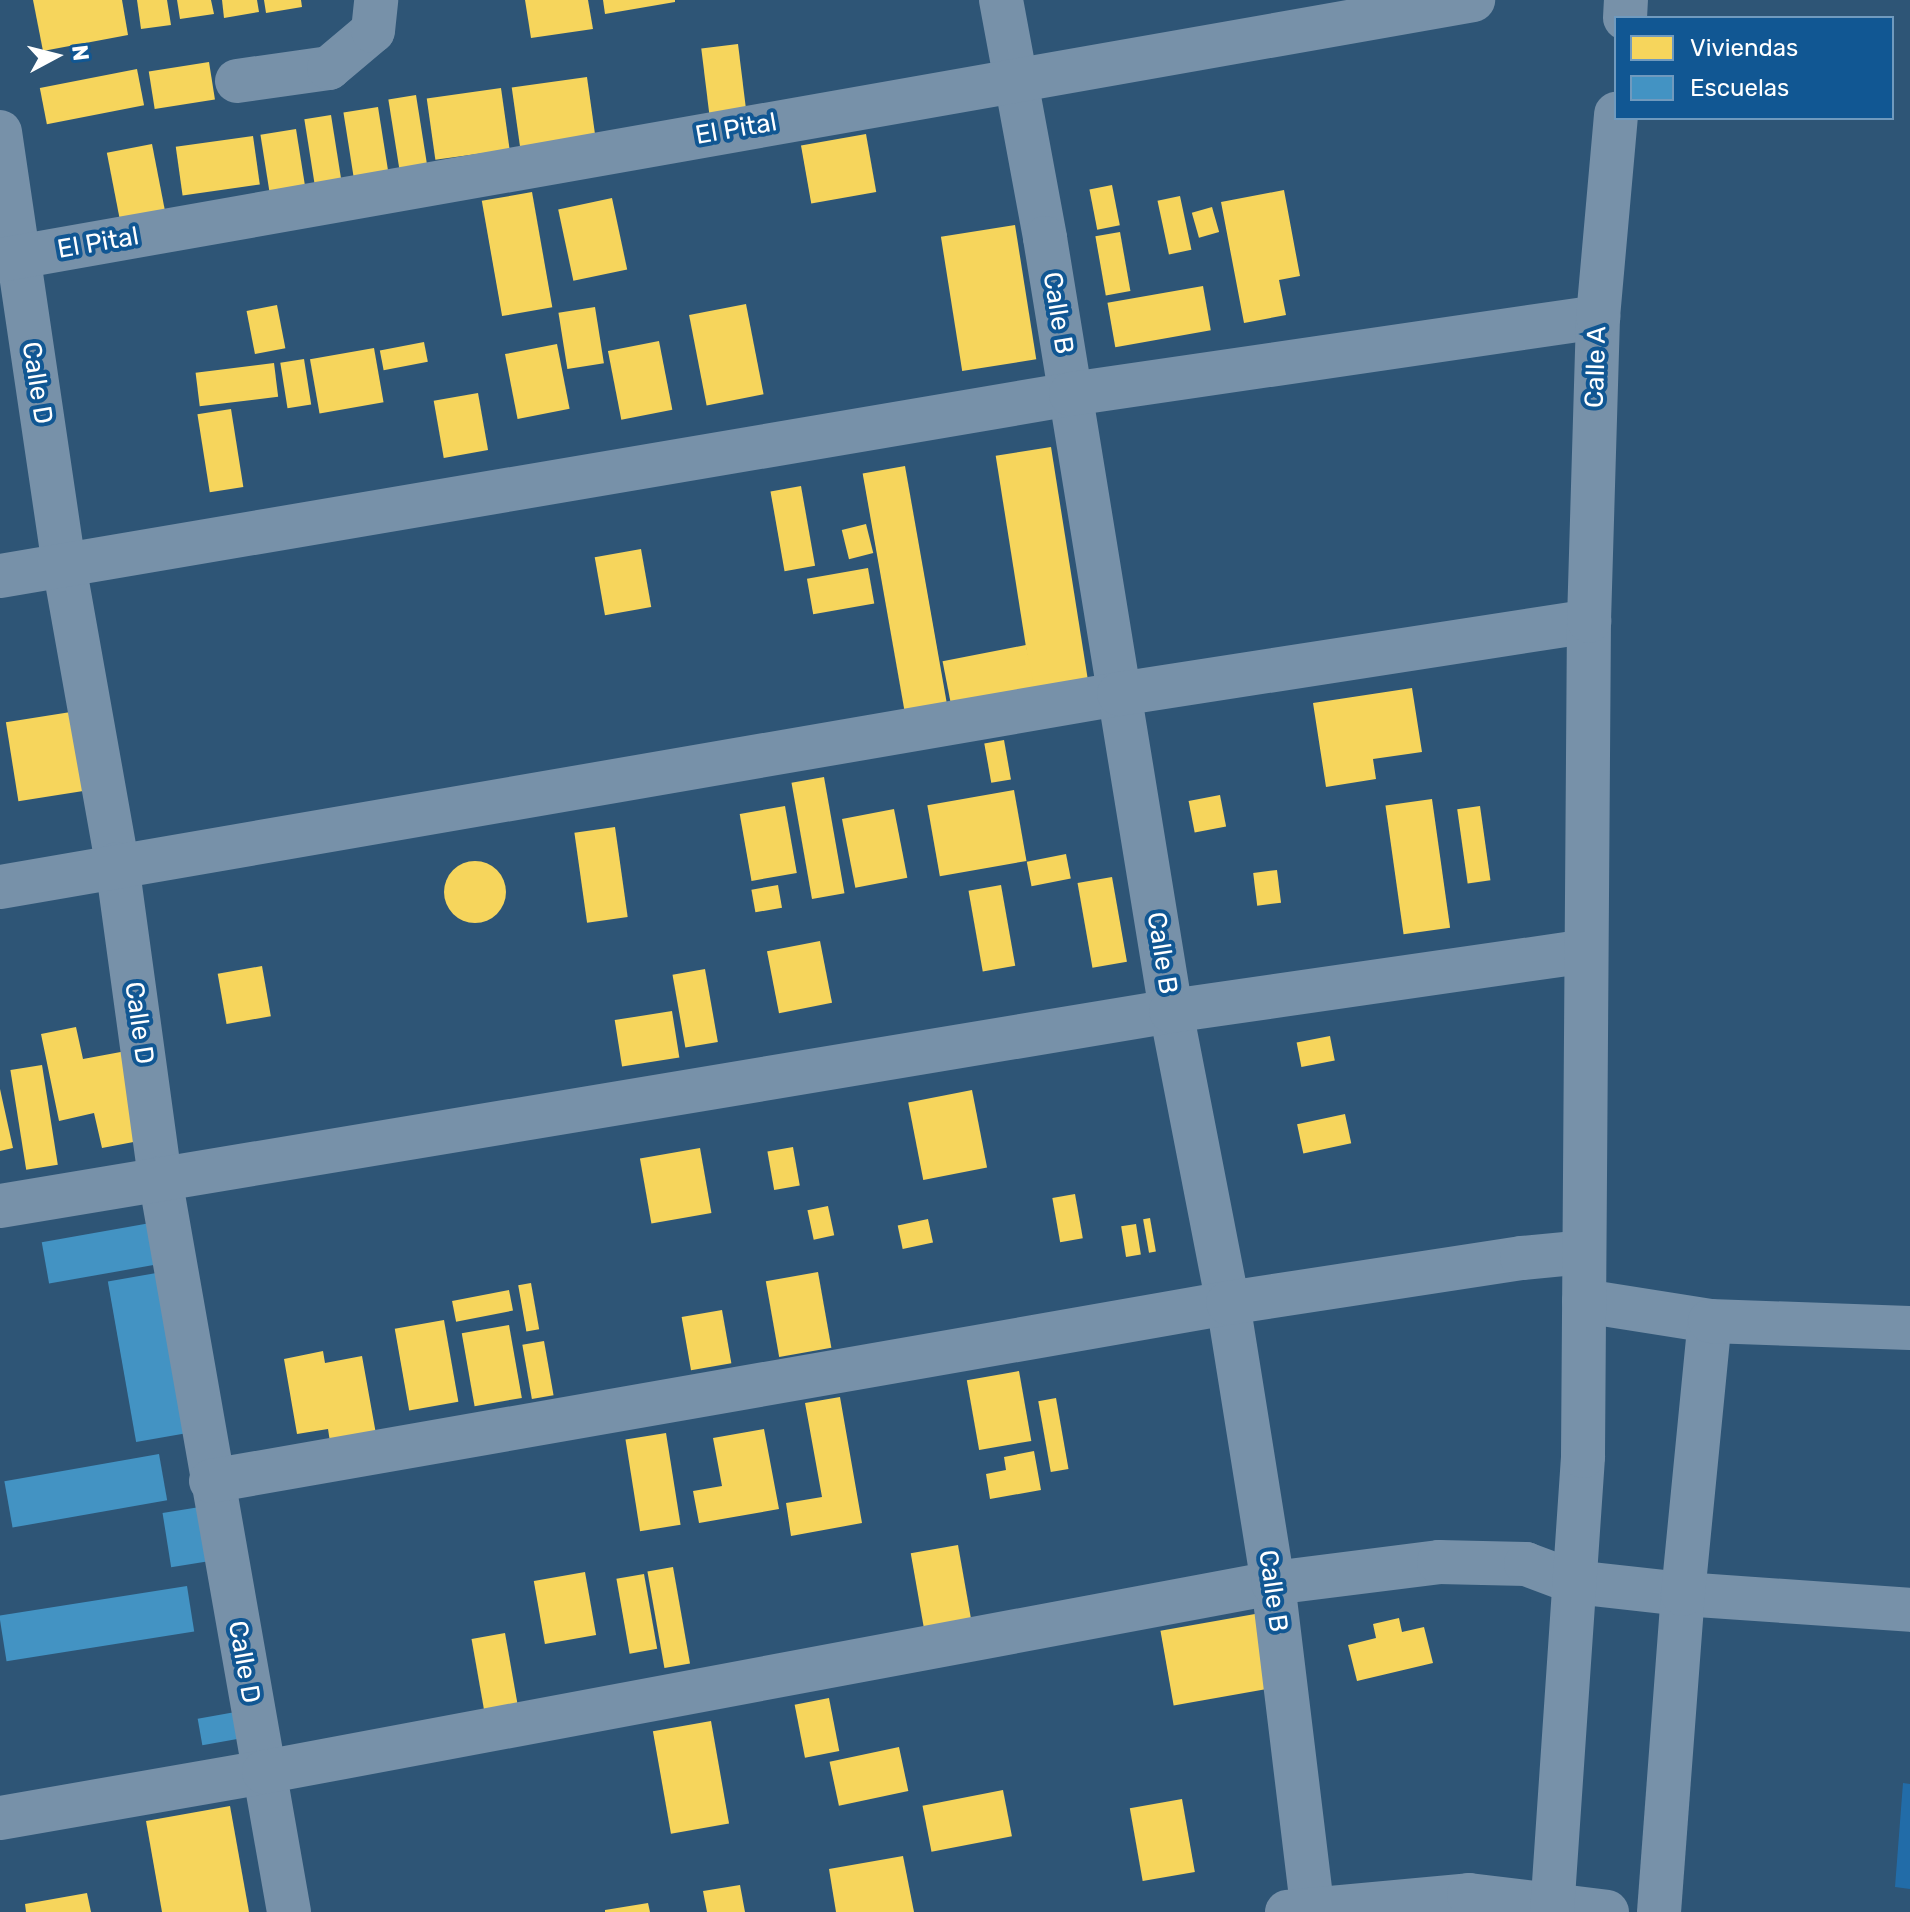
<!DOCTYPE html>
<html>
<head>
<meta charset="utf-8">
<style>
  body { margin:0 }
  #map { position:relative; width:1910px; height:1912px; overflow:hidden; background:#2e5576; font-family:Rubik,sans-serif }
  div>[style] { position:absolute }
  .green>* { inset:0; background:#226ca8 }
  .homes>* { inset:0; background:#f6d55c; transform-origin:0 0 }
  .round { border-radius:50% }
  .schools>* { inset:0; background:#4393c3; transform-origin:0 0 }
  .minor>* { height:44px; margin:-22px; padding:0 22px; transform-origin:22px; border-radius:22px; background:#7791a9 }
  span { translate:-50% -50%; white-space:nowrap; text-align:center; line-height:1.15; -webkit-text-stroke:8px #115793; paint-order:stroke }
  .street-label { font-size:26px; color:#fff }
  .legend { position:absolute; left:1614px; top:16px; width:280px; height:104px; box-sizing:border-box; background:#115793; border:2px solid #709abe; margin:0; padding:10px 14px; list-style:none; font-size:24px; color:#fff }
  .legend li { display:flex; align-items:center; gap:16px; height:40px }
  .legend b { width:40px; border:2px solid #709abe }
  .north { position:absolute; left:16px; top:16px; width:80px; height:80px; -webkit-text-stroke:6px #115793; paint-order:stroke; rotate:83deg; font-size:22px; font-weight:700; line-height:32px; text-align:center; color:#fff }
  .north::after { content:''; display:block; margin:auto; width:28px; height:36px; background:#fff; clip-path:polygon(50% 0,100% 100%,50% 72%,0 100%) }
</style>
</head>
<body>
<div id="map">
  <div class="green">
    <i style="clip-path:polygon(1903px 1783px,1910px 1784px,1910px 1889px,1895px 1887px)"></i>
  </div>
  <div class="homes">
    <i style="clip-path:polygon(33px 0,122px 0,128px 35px,43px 51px)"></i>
    <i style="clip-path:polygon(137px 0,167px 0,171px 25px,141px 29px)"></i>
    <i style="clip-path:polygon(177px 0,211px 0,214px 14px,180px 19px)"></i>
    <i style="clip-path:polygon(222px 0,257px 0,259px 12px,224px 18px)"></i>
    <i style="clip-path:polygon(264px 0,301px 0,302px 7px,266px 13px)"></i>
    <i style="clip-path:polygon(525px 0,588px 0,593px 29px,531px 38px)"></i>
    <i style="clip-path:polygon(603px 0,675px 0,675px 2px,605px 14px)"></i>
    <i style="left:738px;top:44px;width:66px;height:37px;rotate:83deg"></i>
    <i style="left:209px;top:62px;width:38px;height:61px;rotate:81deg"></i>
    <i style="left:137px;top:69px;width:37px;height:99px;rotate:79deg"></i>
    <i style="left:587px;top:77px;width:64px;height:76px;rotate:82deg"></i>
    <i style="left:501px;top:88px;width:62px;height:75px;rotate:82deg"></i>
    <i style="left:416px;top:95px;width:72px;height:28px;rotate:81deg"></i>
    <i style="left:378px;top:107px;width:66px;height:35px;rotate:81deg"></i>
    <i style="left:331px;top:115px;width:71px;height:27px;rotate:81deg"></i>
    <i style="left:296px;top:129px;width:60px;height:36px;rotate:81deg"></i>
    <i style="left:866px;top:134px;width:59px;height:66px;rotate:80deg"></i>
    <i style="left:253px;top:136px;width:49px;height:78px;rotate:82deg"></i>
    <i style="left:152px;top:144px;width:70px;height:46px;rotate:79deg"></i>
    <i style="left:1112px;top:185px;width:41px;height:23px;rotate:79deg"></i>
    <i style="clip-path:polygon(1284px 190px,1300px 276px,1279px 280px,1286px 315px,1244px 323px,1221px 202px)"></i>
    <i style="left:532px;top:192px;width:117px;height:51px;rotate:80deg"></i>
    <i style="left:1180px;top:196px;width:55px;height:23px;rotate:78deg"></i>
    <i style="left:612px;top:198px;width:73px;height:55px;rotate:78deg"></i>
    <i style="left:1212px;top:207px;width:26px;height:21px;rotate:74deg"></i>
    <i style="left:1015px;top:225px;width:136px;height:75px;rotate:81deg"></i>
    <i style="left:1120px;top:232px;width:60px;height:25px;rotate:80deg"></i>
    <i style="left:1203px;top:286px;width:45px;height:97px;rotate:80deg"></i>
    <i style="left:746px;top:304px;width:92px;height:58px;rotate:79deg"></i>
    <i style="left:277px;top:305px;width:44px;height:31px;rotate:79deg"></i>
    <i style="left:595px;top:307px;width:57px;height:37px;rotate:81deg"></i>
    <i style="left:659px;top:341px;width:70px;height:52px;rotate:79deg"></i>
    <i style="left:424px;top:342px;width:20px;height:45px;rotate:79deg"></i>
    <i style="left:557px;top:344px;width:66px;height:53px;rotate:79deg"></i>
    <i style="left:374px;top:348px;width:55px;height:65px;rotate:80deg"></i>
    <i style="left:304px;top:359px;width:46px;height:24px;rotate:81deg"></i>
    <i style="left:274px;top:363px;width:34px;height:79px;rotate:83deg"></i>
    <i style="left:478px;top:393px;width:58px;height:45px;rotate:80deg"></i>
    <i style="left:231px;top:409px;width:79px;height:34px;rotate:81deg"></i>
    <i style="left:1051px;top:447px;width:237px;height:56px;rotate:81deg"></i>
    <i style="left:905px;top:466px;width:244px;height:43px;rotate:80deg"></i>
    <i style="left:801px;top:486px;width:81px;height:31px;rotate:80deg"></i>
    <i style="left:866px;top:524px;width:30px;height:25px;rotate:76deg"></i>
    <i style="left:641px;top:549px;width:59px;height:47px;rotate:80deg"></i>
    <i style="left:868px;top:568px;width:36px;height:62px;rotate:80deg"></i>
    <i style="left:1026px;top:645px;width:48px;height:85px;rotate:79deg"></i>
    <i style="clip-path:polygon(1412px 688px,1422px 752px,1373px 759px,1376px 779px,1326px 787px,1313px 703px)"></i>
    <i style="left:77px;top:711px;width:80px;height:72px;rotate:81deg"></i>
    <i style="left:1004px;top:740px;width:40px;height:20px;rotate:80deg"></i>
    <i style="left:824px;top:777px;width:118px;height:33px;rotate:80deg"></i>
    <i style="left:1014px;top:790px;width:72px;height:88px;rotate:80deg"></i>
    <i style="left:1220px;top:795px;width:32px;height:32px;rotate:79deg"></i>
    <i style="left:1432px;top:799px;width:130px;height:47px;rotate:82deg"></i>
    <i style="left:785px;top:806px;width:68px;height:46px;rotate:80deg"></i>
    <i style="left:1480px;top:806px;width:75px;height:23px;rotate:82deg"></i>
    <i style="left:894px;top:809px;width:70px;height:53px;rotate:79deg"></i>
    <i style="left:615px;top:827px;width:91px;height:41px;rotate:82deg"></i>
    <i style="left:1066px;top:854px;width:25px;height:40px;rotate:79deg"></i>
    <i class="round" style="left:444px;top:861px;width:62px;height:62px"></i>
    <i style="left:1277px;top:870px;width:33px;height:24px;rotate:83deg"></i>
    <i style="left:1112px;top:877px;width:86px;height:35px;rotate:80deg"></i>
    <i style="left:778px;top:885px;width:23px;height:27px;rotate:80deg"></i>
    <i style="left:1001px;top:885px;width:82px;height:33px;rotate:80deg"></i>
    <i style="left:820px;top:941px;width:63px;height:54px;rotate:79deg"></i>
    <i style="left:262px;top:966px;width:51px;height:45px;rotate:80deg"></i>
    <i style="left:705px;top:969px;width:74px;height:33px;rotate:80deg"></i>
    <i style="left:672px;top:1011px;width:47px;height:58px;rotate:81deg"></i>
    <i style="clip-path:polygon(76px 1027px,83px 1059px,126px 1051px,144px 1140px,102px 1148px,94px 1113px,59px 1121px,41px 1034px)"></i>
    <i style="left:1330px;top:1036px;width:25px;height:34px;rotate:79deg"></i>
    <i style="left:42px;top:1065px;width:101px;height:32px;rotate:81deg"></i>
    <i style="clip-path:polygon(0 1089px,13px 1148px,0 1151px)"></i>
    <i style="left:972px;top:1090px;width:79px;height:65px;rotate:79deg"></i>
    <i style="left:1345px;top:1114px;width:30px;height:49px;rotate:78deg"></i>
    <i style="left:793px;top:1147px;width:39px;height:26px;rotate:80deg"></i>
    <i style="left:700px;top:1148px;width:66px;height:61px;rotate:80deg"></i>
    <i style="left:1075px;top:1194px;width:45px;height:23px;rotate:80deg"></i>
    <i style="left:828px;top:1206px;width:30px;height:21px;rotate:78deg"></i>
    <i style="left:1150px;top:1218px;width:34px;height:7px;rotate:80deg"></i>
    <i style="left:928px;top:1219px;width:24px;height:31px;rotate:78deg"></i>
    <i style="left:1136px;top:1224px;width:31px;height:15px;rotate:81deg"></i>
    <i style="left:818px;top:1272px;width:77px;height:53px;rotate:80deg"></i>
    <i style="left:531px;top:1283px;width:47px;height:13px;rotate:80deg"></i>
    <i style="left:509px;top:1290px;width:21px;height:58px;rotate:79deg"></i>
    <i style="left:722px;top:1310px;width:54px;height:41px;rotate:80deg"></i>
    <i style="left:444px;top:1320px;width:83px;height:50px;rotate:80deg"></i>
    <i style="left:509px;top:1325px;width:74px;height:48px;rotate:80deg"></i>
    <i style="left:544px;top:1341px;width:55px;height:22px;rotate:80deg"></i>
    <i style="clip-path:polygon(323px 1351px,325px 1363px,362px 1356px,376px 1434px,330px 1442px,328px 1429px,297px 1434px,284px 1359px)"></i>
    <i style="left:1019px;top:1371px;width:71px;height:53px;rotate:80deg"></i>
    <i style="clip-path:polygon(840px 1397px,862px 1523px,791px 1536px,786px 1503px,822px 1497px,805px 1403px)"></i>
    <i style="left:1056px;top:1398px;width:72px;height:18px;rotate:80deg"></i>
    <i style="clip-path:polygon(764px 1429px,779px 1509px,699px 1523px,693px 1491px,722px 1486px,713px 1438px)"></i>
    <i style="left:666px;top:1433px;width:93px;height:41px;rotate:81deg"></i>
    <i style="clip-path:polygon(1034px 1451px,1041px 1490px,990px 1499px,986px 1474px,1006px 1470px,1004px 1457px)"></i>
    <i style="left:958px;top:1545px;width:78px;height:48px;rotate:80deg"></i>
    <i style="left:673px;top:1567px;width:98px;height:26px;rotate:80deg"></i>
    <i style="left:585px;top:1572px;width:64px;height:52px;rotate:80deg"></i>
    <i style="left:644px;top:1574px;width:76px;height:28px;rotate:80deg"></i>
    <i style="left:1255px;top:1614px;width:76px;height:96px;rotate:80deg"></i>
    <i style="clip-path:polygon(1399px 1618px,1402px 1632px,1424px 1627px,1433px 1663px,1357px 1681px,1348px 1645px,1376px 1638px,1373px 1624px)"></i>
    <i style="left:505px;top:1633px;width:72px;height:34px;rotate:80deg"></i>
    <i style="left:829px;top:1698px;width:54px;height:35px;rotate:79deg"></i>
    <i style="left:711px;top:1721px;width:104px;height:59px;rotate:80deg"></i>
    <i style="left:899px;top:1747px;width:45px;height:71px;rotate:78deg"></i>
    <i style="left:1003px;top:1790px;width:47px;height:82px;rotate:79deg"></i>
    <i style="left:1182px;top:1799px;width:74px;height:53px;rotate:80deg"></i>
    <i style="clip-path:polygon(230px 1806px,249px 1912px,162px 1912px,146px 1821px)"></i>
    <i style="clip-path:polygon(903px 1856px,914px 1912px,836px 1912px,829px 1869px)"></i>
    <i style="clip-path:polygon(740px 1885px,745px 1912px,707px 1912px,703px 1891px)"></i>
    <i style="clip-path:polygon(87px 1893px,91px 1912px,26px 1912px,25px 1904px)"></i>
    <i style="clip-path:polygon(648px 1903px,650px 1912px,605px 1912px,605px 1910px)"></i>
  </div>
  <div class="schools">
    <i style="left:156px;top:1222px;width:42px;height:116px;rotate:80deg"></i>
    <i style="left:162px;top:1272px;width:163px;height:55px;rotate:80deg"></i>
    <i style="left:159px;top:1454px;width:47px;height:157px;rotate:80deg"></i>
    <i style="left:206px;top:1506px;width:55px;height:44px;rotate:81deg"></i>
    <i style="left:187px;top:1586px;width:46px;height:190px;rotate:81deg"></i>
    <i style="left:241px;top:1711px;width:27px;height:44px;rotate:80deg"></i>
  </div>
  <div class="minor">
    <i style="left:1001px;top:0;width:242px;rotate:79.5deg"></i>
    <i style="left:1045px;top:238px;width:783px;rotate:80.74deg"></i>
    <i style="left:1171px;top:1011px;width:298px;rotate:79deg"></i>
    <i style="left:1228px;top:1303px;width:284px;rotate:80.9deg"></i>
    <i style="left:1273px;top:1583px;width:326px;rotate:83.1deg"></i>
    <i style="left:1625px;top:18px;width:18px;rotate:-87deg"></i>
    <i style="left:237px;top:81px;width:93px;rotate:-8deg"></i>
    <i style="left:329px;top:68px;width:57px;rotate:-40.1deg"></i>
    <i style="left:373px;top:31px;width:31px;rotate:-84deg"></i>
    <i style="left:0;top:132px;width:438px;rotate:81.6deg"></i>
    <i style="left:64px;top:565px;width:304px;rotate:79.9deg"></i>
    <i style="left:117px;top:864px;width:317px;rotate:82.2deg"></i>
    <i style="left:160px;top:1178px;width:745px;rotate:80.03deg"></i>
    <i style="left:0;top:260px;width:1496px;rotate:-10.01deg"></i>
    <i style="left:0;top:576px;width:1086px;rotate:-9.64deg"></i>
    <i style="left:1071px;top:394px;width:533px;rotate:-8.31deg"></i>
    <i style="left:0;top:887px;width:1136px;rotate:-9.79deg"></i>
    <i style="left:1119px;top:694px;width:476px;rotate:-8.8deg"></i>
    <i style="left:0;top:1206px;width:1187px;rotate:-9.45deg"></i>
    <i style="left:1171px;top:1011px;width:418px;rotate:-8.2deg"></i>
    <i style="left:1584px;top:1301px;width:128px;rotate:9deg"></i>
    <i style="left:211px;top:1481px;width:1032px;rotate:-9.93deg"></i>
    <i style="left:1228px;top:1303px;width:297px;rotate:-8.7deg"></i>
    <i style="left:1522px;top:1258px;width:62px;rotate:-5.5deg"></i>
    <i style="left:0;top:1818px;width:268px;rotate:-9.9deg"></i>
    <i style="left:264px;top:1772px;width:1027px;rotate:-10.61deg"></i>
    <i style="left:1273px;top:1583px;width:167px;rotate:-7.2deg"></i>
    <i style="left:1439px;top:1562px;width:87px;rotate:1.3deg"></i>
    <i style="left:1526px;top:1564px;width:51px;rotate:20.6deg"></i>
    <i style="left:1574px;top:1582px;width:110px;rotate:6.3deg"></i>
    <i style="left:1683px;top:1594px;width:228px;rotate:4deg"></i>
    <i style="left:1287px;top:1912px;width:183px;rotate:-5.3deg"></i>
    <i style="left:1469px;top:1895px;width:139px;rotate:7deg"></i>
    <i style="left:1552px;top:1912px;width:457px;rotate:-86.1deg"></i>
    <i style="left:1583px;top:1456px;width:835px;rotate:-89.59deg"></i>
    <i style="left:1589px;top:621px;width:304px;rotate:-88.3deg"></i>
    <i style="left:1598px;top:317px;width:204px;rotate:-84.9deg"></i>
    <i style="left:1659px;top:1912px;width:319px;rotate:-85.7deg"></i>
    <i style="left:1683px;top:1594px;width:274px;rotate:-84.4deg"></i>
    <i style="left:1710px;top:1321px;width:200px;rotate:2deg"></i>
  </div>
  <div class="street-label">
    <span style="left:736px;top:129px;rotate:-10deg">El Pital</span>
    <span style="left:98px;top:243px;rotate:-10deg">El Pital</span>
    <span style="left:1058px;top:313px;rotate:81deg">Calle B</span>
    <span style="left:1596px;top:367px;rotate:-88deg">Calle A</span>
    <span style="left:37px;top:383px;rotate:81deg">Calle D</span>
    <span style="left:1162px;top:953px;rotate:81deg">Calle B</span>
    <span style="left:139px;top:1023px;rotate:82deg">Calle D</span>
    <span style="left:1273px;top:1591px;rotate:82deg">Calle B</span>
    <span style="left:244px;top:1662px;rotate:80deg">Calle D</span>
  </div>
  <ul class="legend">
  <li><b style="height:22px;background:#f6d55c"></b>Viviendas</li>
  <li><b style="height:22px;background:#4393c3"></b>Escuelas</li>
  </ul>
  <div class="north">N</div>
</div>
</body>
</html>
